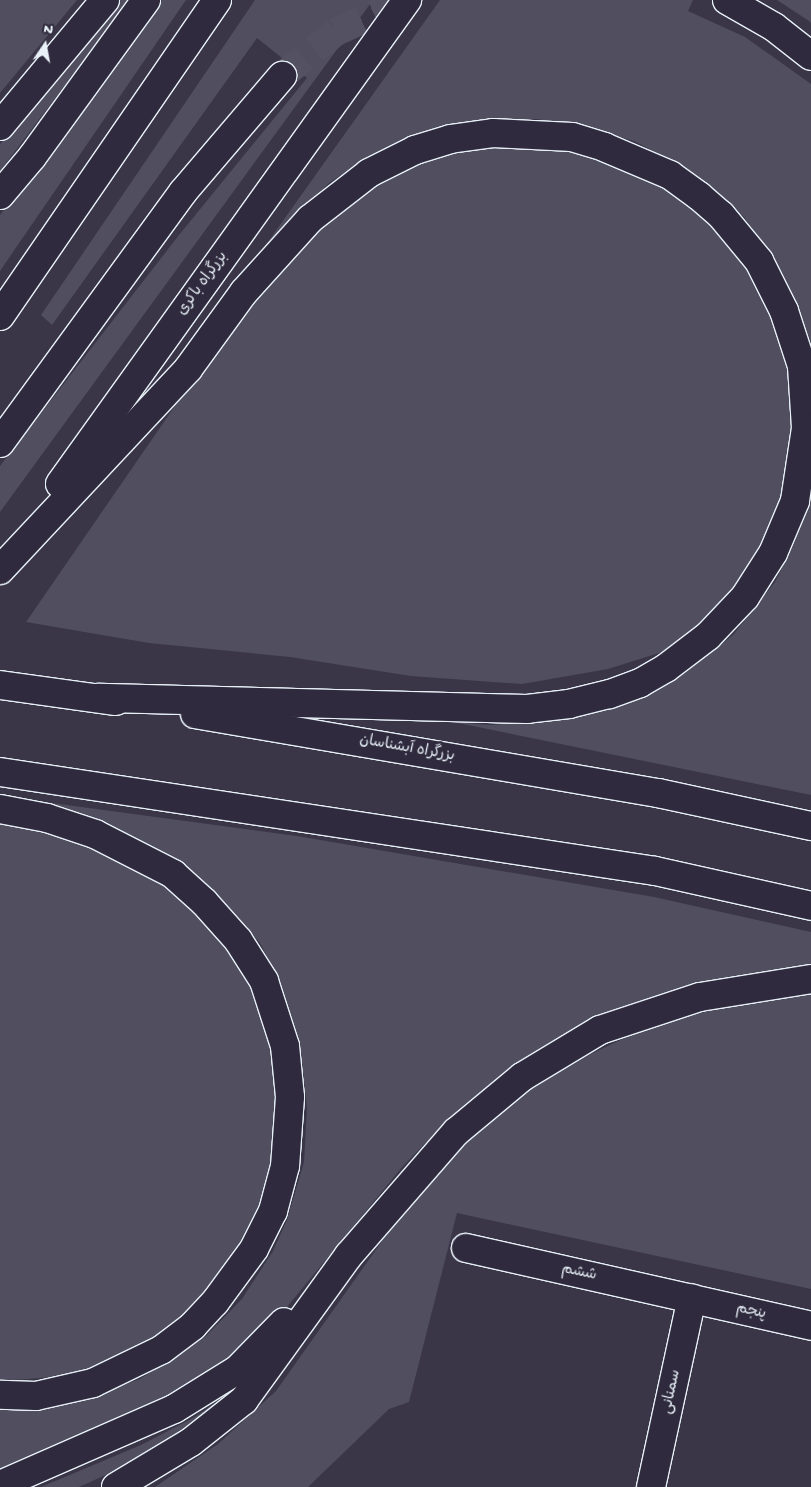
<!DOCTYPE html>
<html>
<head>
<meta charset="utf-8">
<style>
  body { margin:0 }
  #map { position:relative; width:811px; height:1487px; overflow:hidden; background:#3a3648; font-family:"Gochi Hand","Playpen Sans Arabic",sans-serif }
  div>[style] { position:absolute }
  .green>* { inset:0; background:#504e5f }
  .trunk-tunnel>* { height:28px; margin-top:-14px; transform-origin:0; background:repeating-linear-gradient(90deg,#545262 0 28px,transparent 0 42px) }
  .roads { filter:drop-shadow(1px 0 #e8f1f8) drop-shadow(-1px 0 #e8f1f8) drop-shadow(0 1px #e8f1f8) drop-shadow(0 -1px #e8f1f8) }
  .minor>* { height:28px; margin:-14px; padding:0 14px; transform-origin:14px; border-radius:14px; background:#2f2a3d }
  .trunk>* { height:28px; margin:-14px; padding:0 14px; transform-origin:14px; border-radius:14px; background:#2f2a3d }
  span { translate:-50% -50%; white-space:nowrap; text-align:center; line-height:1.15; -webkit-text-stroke:5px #2f2a3d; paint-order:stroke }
  .street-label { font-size:15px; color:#e8f1f8 }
  .north { position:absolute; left:20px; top:20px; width:50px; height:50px; -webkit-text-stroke:4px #2f2a3d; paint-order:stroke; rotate:12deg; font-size:14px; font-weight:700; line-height:20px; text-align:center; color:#e8f1f8 }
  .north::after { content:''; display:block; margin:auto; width:18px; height:22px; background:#e8f1f8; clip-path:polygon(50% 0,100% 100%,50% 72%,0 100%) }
</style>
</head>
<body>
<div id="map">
  <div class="green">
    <i style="clip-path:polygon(0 0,77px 0,0 93px)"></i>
    <i style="clip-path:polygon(119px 0,130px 0,0 171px,0 144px)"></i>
    <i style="clip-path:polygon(162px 0,186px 0,0 271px,0 215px)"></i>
    <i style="clip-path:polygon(255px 0,373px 0,0 512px,0 466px,179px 235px,307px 78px,257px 38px,52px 325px,41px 315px)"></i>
    <i style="clip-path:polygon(440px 0,693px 0,688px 11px,745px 37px,811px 84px,811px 342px,783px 274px,744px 217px,719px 193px,680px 165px,634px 141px,580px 126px,537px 119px,493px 119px,453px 124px,416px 135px,367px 157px,329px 183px,299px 213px,179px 367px)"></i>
    <i style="clip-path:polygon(777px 0,811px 0,811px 23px,809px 21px)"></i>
    <i style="clip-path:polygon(502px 145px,549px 146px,582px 153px,651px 180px,706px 219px,734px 247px,755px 279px,771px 312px,788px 364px,793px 413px,790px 458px,781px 502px,762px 548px,729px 599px,680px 643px,659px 653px,608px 669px,522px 684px,411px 676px,290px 657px,149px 643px,26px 622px,248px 300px,301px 245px,350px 201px,402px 170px,442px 156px)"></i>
    <i style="clip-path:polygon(811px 493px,811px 795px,453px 722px,492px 725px,569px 719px,621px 706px,684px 674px,733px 635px,775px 582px,794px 544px)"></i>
    <i style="clip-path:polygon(0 796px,297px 836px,654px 897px,811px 932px,811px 966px,709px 983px,611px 1014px,563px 1036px,513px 1068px,442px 1126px,403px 1166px,287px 1307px,218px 1371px,173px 1398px,0 1471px,0 1408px,31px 1409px,71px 1403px,140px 1379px,205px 1337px,242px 1299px,273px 1251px,287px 1220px,304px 1162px,307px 1108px,300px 1044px,281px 984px,260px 943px,223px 901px,202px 880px,145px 844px,120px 832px)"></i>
    <i style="clip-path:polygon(0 820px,85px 841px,170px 887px,206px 921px,245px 975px,266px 1023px,276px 1078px,276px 1126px,270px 1172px,259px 1205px,241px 1242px,198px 1301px,160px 1335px,93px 1369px,54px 1377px,12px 1380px,0 1379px)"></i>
    <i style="clip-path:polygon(811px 993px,811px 1289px,457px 1213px,409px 1402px,389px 1409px,308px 1487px,155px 1487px,218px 1444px,276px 1391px,409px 1203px,461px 1145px,527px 1091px,591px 1054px,652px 1025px,734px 1005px)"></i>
    <i style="clip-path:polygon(233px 1391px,186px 1432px,141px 1459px,79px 1487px,41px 1487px,141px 1445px,193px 1418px)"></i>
  </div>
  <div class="trunk-tunnel">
    <i style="left:282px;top:76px;width:70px;rotate:-39.2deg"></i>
    <i style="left:336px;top:32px;width:77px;rotate:-24.6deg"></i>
  </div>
  <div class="roads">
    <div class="minor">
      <i style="left:466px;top:1248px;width:354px;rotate:12.7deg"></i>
      <i style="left:651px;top:1487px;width:193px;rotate:-77.8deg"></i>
    </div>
    <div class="trunk">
      <i style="left:727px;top:0;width:54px;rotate:29.9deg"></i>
      <i style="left:774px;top:27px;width:47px;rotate:38.1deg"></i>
      <i style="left:0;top:126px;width:164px;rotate:-50.2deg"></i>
      <i style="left:0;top:195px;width:50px;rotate:-49.9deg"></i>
      <i style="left:32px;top:157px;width:194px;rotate:-54deg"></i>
      <i style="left:0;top:316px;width:383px;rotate:-55.5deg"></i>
      <i style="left:0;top:443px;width:311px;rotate:-53.9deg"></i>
      <i style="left:183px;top:192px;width:153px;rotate:-49.5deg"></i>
      <i style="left:60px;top:484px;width:596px;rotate:-54.36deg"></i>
      <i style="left:0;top:570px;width:275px;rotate:-46.9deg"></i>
      <i style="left:188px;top:369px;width:95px;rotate:-54deg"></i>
      <i style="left:244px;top:292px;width:98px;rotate:-47.9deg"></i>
      <i style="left:310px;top:219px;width:75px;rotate:-37.9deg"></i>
      <i style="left:369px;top:173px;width:51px;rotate:-26.6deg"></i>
      <i style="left:415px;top:150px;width:37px;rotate:-17deg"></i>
      <i style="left:450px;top:139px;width:43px;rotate:-7.9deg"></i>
      <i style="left:493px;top:133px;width:79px;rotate:2.9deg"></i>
      <i style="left:572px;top:137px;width:34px;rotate:17deg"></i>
      <i style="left:604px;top:147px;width:72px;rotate:23deg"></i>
      <i style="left:670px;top:175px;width:36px;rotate:36deg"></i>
      <i style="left:699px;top:196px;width:29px;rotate:41deg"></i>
      <i style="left:721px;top:215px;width:60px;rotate:50.4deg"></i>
      <i style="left:759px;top:261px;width:56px;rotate:63.4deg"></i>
      <i style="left:784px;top:311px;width:58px;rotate:71.9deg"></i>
      <i style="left:802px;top:366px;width:62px;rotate:86.3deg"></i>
      <i style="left:806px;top:428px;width:74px;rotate:98.6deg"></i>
      <i style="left:795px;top:501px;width:56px;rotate:112.9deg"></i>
      <i style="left:773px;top:553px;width:52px;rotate:122.5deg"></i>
      <i style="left:745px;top:597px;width:54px;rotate:133.5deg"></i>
      <i style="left:708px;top:636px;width:53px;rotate:142.7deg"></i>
      <i style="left:666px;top:668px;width:30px;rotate:150deg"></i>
      <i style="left:640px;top:683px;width:33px;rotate:160deg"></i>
      <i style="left:609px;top:694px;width:41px;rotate:166deg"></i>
      <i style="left:569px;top:704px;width:42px;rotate:173.2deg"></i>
      <i style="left:527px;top:709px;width:429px;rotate:-178.5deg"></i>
      <i style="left:0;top:685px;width:117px;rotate:7.9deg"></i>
      <i style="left:195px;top:714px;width:470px;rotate:9.7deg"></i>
      <i style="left:658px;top:793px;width:157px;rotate:12.2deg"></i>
      <i style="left:0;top:772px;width:662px;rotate:8.59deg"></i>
      <i style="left:655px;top:871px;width:160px;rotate:12.6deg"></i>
      <i style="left:0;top:809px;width:48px;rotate:10.8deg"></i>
      <i style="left:47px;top:818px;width:51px;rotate:18.4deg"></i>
      <i style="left:95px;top:834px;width:88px;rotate:27.1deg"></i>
      <i style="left:173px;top:874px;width:42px;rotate:42.1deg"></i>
      <i style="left:204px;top:902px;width:51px;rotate:48.2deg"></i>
      <i style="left:238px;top:940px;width:49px;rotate:57.6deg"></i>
      <i style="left:264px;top:981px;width:68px;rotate:72.1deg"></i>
      <i style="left:285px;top:1046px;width:51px;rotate:84.4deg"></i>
      <i style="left:290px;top:1097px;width:69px;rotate:94.1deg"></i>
      <i style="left:285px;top:1166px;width:47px;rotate:104.9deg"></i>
      <i style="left:273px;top:1211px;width:42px;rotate:116.6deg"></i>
      <i style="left:254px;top:1249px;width:66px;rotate:126.3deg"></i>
      <i style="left:215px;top:1302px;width:33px;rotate:133deg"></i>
      <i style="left:193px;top:1326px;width:40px;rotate:143deg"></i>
      <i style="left:161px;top:1350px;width:76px;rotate:154.1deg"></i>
      <i style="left:93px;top:1383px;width:58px;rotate:167.2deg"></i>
      <i style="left:36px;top:1396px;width:36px;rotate:-178deg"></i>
      <i style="left:0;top:1485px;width:190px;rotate:-23.6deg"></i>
      <i style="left:174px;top:1409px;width:74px;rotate:-31.8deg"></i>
      <i style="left:237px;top:1370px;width:67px;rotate:-45.6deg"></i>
      <i style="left:116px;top:1487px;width:87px;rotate:-31deg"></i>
      <i style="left:191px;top:1442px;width:68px;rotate:-38.4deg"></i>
      <i style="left:244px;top:1400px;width:179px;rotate:-54.1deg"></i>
      <i style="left:349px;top:1255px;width:163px;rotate:-49deg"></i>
      <i style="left:456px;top:1132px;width:86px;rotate:-39.8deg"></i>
      <i style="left:522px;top:1077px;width:91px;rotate:-31.1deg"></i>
      <i style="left:600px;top:1030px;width:105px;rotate:-18.3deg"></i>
      <i style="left:700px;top:997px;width:112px;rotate:-9.2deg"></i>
    </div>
  </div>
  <div class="street-label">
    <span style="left:203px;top:284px;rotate:-54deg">بزرگراه باکری</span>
    <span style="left:407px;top:749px;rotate:10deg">بزرگراه آبشناسان</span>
    <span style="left:579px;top:1273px;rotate:12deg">ششم</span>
    <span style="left:751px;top:1312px;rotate:13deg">پنجم</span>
    <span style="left:672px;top:1392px;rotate:-78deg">سمنانی</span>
  </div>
  <div class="north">N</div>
</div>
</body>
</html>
